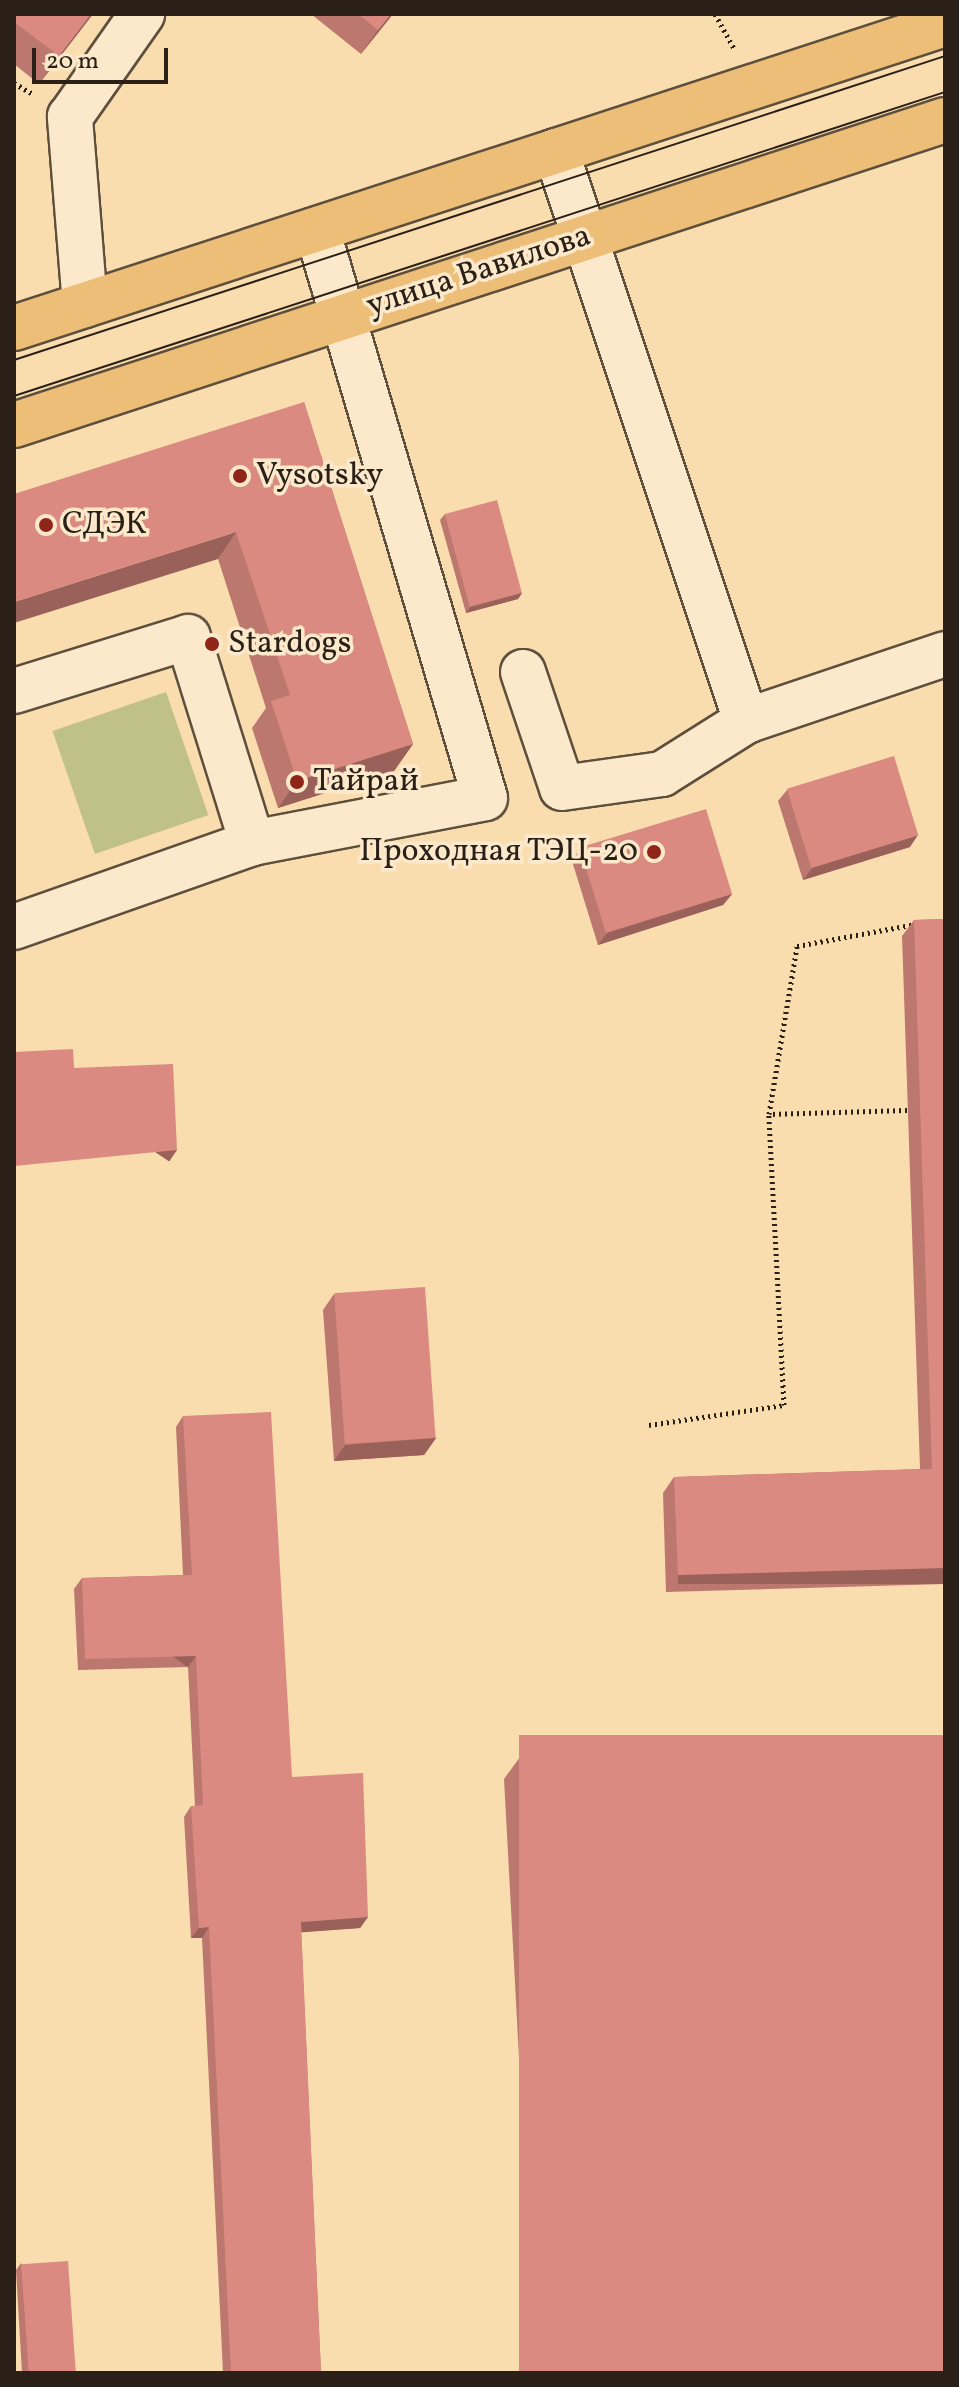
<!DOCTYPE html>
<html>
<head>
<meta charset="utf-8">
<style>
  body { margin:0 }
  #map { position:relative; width:959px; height:2387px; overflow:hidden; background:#faddaf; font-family:Vollkorn,serif }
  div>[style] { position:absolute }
  .green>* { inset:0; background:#c0c089; transform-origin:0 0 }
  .path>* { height:5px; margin-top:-2.5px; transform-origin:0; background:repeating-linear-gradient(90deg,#2a2017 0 2px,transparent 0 6px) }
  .roads { filter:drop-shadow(2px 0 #5e4f3d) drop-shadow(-2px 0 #5e4f3d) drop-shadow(0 2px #5e4f3d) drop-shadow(0 -2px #5e4f3d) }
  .minor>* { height:44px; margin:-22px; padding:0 22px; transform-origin:22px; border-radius:22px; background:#fce9cb }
  .major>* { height:44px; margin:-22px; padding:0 22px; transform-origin:22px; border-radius:22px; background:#edbe78 }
  .tram>* { height:2px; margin:-1px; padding:0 1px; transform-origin:1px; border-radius:1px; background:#2a2017 }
  .wall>* { inset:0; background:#bc776f }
  .shaded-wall>* { inset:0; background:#99615a; transform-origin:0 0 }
  .building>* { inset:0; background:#db8a81; transform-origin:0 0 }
  .dots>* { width:22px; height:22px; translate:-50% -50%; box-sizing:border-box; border:4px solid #fce9cb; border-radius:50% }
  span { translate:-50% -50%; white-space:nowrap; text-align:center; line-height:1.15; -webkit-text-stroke:7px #fce9cb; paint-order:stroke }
  .street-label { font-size:32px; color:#2a2017 }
  .poi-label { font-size:32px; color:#2a2017 }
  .left { translate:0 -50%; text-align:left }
  .right { translate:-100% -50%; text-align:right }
  .frame { position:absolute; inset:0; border:16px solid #2a2017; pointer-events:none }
  .scale { position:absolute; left:32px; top:48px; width:136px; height:36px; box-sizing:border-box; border:4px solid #2a2017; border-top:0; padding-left:10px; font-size:24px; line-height:28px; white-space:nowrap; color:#2a2017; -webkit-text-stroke:6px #fce9cb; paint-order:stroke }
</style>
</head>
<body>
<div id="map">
  <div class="green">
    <i style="left:166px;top:692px;width:130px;height:120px;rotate:71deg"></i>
  </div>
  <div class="path">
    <i style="left:715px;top:14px;width:39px;rotate:61deg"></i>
    <i style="left:14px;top:83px;width:20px;rotate:30deg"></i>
    <i style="left:907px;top:1110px;width:138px;rotate:178.3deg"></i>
    <i style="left:769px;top:1114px;width:170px;rotate:-80.5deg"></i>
    <i style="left:797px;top:946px;width:121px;rotate:-10.5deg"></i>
    <i style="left:649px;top:1425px;width:136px;rotate:-8.4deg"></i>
    <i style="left:784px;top:1405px;width:291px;rotate:-93deg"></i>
  </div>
  <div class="roads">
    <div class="minor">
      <i style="left:556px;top:151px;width:601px;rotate:71.57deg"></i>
      <i style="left:746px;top:721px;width:210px;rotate:-18.6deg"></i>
      <i style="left:85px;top:305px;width:189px;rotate:-94.6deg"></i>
      <i style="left:70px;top:117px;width:126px;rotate:-55deg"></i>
      <i style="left:523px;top:672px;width:122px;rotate:71.4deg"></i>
      <i style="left:562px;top:788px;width:101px;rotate:-8deg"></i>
      <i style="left:662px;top:774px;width:99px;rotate:-32.2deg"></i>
      <i style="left:14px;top:691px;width:182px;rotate:-17.2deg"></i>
      <i style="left:188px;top:637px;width:216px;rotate:72.7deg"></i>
      <i style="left:252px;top:843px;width:237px;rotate:-10.9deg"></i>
      <i style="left:485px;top:798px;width:593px;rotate:-106.45deg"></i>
      <i style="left:14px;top:927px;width:252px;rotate:-19.4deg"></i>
    </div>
    <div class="major">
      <i style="left:14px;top:328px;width:979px;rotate:-18.08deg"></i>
      <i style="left:14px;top:425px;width:980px;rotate:-18.14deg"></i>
    </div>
  </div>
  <div class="tram">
    <i style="left:14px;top:360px;width:979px;rotate:-18.08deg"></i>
    <i style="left:14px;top:396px;width:979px;rotate:-18.08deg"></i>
  </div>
  <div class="wall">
    <i style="clip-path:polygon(14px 14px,93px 14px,39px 84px,14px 64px)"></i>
    <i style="clip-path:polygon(311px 14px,393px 14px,361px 54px)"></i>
    <i style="clip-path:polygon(304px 402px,413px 744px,394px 771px,278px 808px,252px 728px,266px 708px,218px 559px)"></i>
    <i style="clip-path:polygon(445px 514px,522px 593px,518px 599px,466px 613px,440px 520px)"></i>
    <i style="clip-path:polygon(787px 790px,910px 847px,803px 880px,778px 801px)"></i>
    <i style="clip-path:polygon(580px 849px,732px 894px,723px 905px,598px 945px,572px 861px)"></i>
    <i style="clip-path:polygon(945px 919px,945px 1584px,666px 1592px,663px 1493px,674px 1477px,920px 1469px,902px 936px,914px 920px)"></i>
    <i style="clip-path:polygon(334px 1294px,436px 1438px,424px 1455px,334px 1461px,323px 1310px)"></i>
    <i style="clip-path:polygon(183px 1416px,292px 1777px,368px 1917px,360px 1928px,301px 1932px,321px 2373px,223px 2373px,202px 1938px,191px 1938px,184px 1817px,191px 1806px,195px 1806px,188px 1667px,78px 1670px,74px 1589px,82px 1578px,183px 1575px,176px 1427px)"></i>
    <i style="clip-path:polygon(520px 1757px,945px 2373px,536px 2373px,504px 1779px)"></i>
    <i style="clip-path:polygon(21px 2263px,75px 2373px,22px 2373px,16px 2270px)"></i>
  </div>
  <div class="shaded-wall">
    <i style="clip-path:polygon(91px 14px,93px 14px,39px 84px,59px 56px)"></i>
    <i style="clip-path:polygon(391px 14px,393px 14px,361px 54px,378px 30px)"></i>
    <i style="clip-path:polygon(236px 532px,218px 559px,14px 623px,14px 602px)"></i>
    <i style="clip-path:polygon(522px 593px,518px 599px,466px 613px,470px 607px)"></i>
    <i style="clip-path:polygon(413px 744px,394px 771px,278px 808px,297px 781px)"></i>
    <i style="clip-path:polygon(918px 835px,910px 847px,803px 880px,812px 868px)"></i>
    <i style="clip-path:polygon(732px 894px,723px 905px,598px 945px,607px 933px)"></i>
    <i style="left:177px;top:1150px;width:14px;height:164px;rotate:124deg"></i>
    <i style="clip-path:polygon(436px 1438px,424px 1455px,334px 1461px,345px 1445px)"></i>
    <i style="left:945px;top:1568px;width:16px;height:267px;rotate:90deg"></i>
    <i style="left:196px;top:1656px;width:14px;height:111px;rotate:126deg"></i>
    <i style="clip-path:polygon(368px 1917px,360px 1928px,293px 1933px,301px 1922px)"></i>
    <i style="clip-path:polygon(209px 1927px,202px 1938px,191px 1938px,199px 1928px)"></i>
  </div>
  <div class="building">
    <i style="clip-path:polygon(14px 14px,91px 14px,59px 56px,14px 22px)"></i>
    <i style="clip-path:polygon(358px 14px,391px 14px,378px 30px)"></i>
    <i style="clip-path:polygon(304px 402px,413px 744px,297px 781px,271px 701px,290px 695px,236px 532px,14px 602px,14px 494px)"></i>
    <i style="left:497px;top:500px;width:96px;height:54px;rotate:75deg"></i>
    <i style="left:894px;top:756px;width:83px;height:112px;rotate:73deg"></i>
    <i style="left:706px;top:809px;width:89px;height:132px;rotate:73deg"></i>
    <i style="clip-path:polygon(945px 919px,945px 1568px,678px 1575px,674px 1477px,932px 1469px,914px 920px)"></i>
    <i style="clip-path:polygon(73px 1049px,74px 1068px,173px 1064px,177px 1150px,14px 1166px,14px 1052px)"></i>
    <i style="left:425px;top:1287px;width:151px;height:91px;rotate:86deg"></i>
    <i style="clip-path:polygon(271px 1412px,292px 1777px,363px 1773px,368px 1917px,301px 1922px,321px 2373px,231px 2373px,209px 1927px,199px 1928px,191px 1806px,203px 1805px,196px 1656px,85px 1659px,82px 1578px,192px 1575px,183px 1416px)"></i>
    <i style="left:945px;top:1735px;width:638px;height:426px;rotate:90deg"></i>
    <i style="left:68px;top:2261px;width:112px;height:47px;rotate:86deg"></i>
  </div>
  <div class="dots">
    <i style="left:240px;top:476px;background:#8f2418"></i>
    <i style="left:46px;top:525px;background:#8f2418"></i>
    <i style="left:212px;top:644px;background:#8f2418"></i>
    <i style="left:297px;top:782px;background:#8f2418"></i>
    <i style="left:654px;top:852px;background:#8f2418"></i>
  </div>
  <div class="street-label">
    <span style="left:479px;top:272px;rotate:-18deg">улица Вавилова</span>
  </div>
  <div class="poi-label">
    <span class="left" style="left:256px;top:476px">Vysotsky</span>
    <span class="left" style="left:62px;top:525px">СДЭК</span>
    <span class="left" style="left:228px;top:644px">Stardogs</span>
    <span class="left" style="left:313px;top:782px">Тайрай</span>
    <span class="right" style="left:638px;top:852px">Проходная ТЭЦ-20</span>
  </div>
  <div class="frame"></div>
  <div class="scale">20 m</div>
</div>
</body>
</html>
